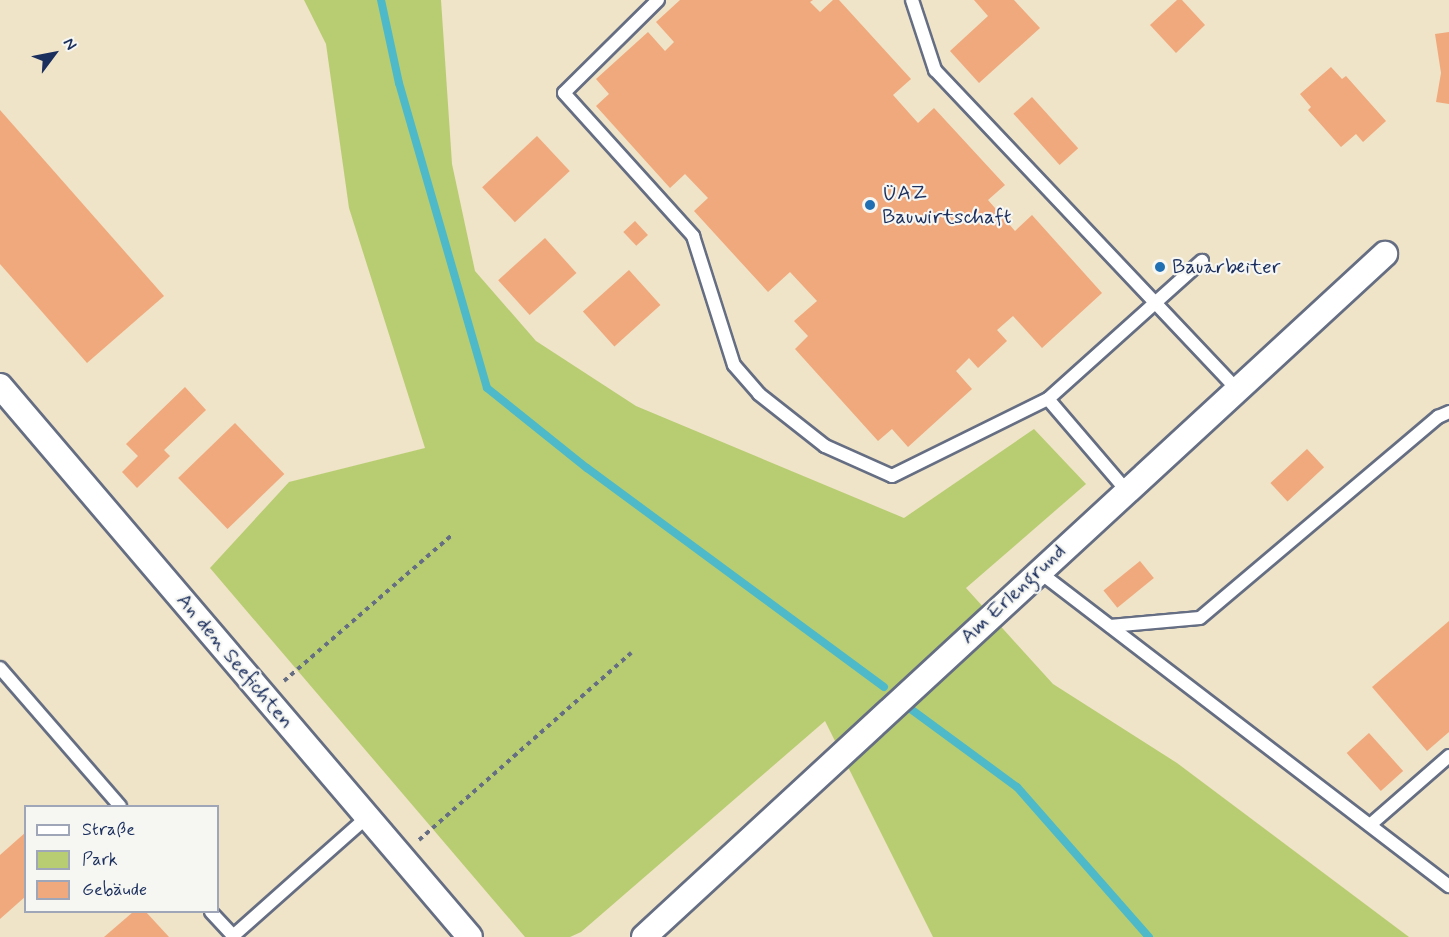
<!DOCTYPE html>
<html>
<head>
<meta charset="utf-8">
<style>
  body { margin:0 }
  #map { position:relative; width:1449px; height:937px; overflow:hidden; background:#efe3c8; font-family:Mynerve,sans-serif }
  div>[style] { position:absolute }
  .green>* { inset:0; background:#b8cd72 }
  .stream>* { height:8px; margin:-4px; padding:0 4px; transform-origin:4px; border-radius:4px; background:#4ebac9 }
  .building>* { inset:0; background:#f0a97c; transform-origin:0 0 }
  .path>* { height:4px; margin-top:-2px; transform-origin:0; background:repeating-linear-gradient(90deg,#656e83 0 4.5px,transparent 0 9px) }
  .roads { filter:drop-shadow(2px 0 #656e83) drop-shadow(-2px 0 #656e83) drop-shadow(0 2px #656e83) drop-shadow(0 -2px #656e83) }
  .service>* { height:12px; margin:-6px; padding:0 6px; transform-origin:6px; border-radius:6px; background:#fff }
  .minor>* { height:24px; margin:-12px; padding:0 12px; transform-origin:12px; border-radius:12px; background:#fff }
  .dots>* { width:16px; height:16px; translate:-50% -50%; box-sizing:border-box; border:3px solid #f6f6f2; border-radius:50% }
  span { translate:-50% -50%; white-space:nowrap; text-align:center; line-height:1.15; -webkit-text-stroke:4.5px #f6f6f2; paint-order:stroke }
  .poi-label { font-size:21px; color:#1b2f5e }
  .left { translate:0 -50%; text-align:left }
  .street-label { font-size:21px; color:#1b2f5e }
  .legend { position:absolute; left:24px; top:805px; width:195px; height:108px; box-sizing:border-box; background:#f6f6f2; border:2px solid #9ea6b7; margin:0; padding:8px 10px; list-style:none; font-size:18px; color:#1b2f5e }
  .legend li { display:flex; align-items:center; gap:12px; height:30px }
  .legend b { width:30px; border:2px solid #9ea6b7 }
  .north { position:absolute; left:24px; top:24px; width:60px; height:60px; -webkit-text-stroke:4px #f6f6f2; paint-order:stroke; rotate:58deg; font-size:16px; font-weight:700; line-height:24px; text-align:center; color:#1b2f5e }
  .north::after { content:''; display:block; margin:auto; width:21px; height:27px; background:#1b2f5e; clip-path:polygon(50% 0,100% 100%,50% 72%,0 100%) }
</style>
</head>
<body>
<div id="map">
  <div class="green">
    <i style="clip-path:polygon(304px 0,441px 0,452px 164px,475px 271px,536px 341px,636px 406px,904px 518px,1034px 429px,1086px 484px,966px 588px,1053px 684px,1177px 763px,1409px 937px,933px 937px,825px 721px,581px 932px,570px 937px,525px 937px,210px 568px,289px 482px,425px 448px,349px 208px,326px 44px)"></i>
  </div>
  <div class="stream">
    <i style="left:381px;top:0;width:85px;rotate:77.8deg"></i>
    <i style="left:399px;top:83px;width:317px;rotate:73.9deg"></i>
    <i style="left:487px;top:388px;width:128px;rotate:38.7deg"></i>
    <i style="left:587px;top:468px;width:369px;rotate:36.4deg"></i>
    <i style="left:912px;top:710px;width:130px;rotate:36.3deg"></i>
    <i style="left:1017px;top:787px;width:200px;rotate:48.7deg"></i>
  </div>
  <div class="building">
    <i style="clip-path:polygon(680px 0,813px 0,810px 2px,820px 12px,833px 0,839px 0,911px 79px,893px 95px,918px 123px,934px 108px,1005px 185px,988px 200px,1015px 231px,1032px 215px,1102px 293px,1042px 348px,1013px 316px,997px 330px,1007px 341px,978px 368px,969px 358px,956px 371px,972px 389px,908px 447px,892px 429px,878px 441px,795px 349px,808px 336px,794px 321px,817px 301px,790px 272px,768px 292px,694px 211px,708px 198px,685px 174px,670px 188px,596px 106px,609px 94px,596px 79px,648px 32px,665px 51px,674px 42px,656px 22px)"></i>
    <i style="clip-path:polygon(974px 0,1014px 0,1040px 28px,979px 83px,950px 51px,988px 16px)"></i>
    <i style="clip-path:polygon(1177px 0,1182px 0,1205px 25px,1176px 53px,1150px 25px)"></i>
    <i style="clip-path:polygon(1449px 32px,1449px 104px,1436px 102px,1441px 73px,1435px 34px)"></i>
    <i style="clip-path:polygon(1331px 67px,1342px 79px,1346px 76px,1386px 121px,1363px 142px,1356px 134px,1341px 147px,1308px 110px,1311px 107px,1300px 94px)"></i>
    <i style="left:1032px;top:97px;width:69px;height:25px;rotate:48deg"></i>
    <i style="clip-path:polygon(0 110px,164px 296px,87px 363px,0 264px)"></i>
    <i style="left:537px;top:136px;width:48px;height:75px;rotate:47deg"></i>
    <i style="left:635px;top:221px;width:19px;height:16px;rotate:47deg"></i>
    <i style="left:545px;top:238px;width:47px;height:63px;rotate:48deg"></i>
    <i style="left:629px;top:270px;width:47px;height:62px;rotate:48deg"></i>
    <i style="clip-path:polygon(185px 387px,206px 410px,164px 450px,170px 456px,137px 488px,122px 472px,138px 456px,126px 444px)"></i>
    <i style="left:235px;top:423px;width:71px;height:79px;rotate:46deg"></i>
    <i style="left:1307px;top:449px;width:25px;height:50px;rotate:47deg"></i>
    <i style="left:1140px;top:561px;width:22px;height:47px;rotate:51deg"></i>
    <i style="clip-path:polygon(1449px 621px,1449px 732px,1427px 751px,1372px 687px)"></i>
    <i style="left:1369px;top:733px;width:51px;height:30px;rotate:48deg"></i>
    <i style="clip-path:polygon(26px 832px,26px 896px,0 919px,0 855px)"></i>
    <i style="clip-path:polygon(133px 912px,146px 912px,169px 937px,104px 937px)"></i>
  </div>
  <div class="path">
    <i style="left:284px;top:681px;width:224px;rotate:-41deg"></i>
    <i style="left:419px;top:840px;width:283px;rotate:-41.4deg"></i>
  </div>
  <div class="roads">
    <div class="service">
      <i style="left:658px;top:0;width:132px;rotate:135.3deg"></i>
      <i style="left:564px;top:93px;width:193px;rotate:47.9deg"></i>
      <i style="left:693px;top:236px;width:135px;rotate:72.4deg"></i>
      <i style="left:734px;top:365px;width:38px;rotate:49deg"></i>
      <i style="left:759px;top:394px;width:84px;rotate:38.2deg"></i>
      <i style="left:825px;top:446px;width:73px;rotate:24.1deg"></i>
      <i style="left:892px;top:476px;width:174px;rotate:-26.3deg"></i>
      <i style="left:1048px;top:399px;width:120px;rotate:49.4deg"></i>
      <i style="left:912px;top:0;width:74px;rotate:71.8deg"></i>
      <i style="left:935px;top:70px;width:439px;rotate:46.6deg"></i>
      <i style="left:1048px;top:399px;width:207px;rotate:-41.9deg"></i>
      <i style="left:1038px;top:571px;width:518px;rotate:37.47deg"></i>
      <i style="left:1110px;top:626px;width:90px;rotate:-5.1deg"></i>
      <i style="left:1200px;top:618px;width:312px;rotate:-40.2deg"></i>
      <i style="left:1438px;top:417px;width:12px;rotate:-24deg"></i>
      <i style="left:0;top:668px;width:183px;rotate:49deg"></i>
      <i style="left:1370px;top:825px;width:105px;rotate:-41.1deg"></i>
      <i style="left:211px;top:912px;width:33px;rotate:47deg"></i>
      <i style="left:233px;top:936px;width:179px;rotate:-41.6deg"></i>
    </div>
    <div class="minor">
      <i style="left:0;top:386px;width:724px;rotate:49.54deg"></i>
      <i style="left:644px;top:937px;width:1008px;rotate:-42.67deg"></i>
    </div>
  </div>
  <div class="dots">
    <i style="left:870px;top:205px;background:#1f6fb2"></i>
    <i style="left:1160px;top:267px;background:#1f6fb2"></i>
  </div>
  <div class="poi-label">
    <span class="left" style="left:882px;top:205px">ÜAZ<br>Bauwirtschaft</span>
    <span class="left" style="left:1172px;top:267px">Bauarbeiter</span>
  </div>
  <div class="street-label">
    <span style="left:1013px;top:594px;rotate:-43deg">Am Erlengrund</span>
    <span style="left:235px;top:661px;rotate:50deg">An den Seefichten</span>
  </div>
  <ul class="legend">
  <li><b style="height:8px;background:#fff"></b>Straße</li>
  <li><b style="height:16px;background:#b8cd72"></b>Park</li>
  <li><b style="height:16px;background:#f0a97c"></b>Gebäude</li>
  </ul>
  <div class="north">N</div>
</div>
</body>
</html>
